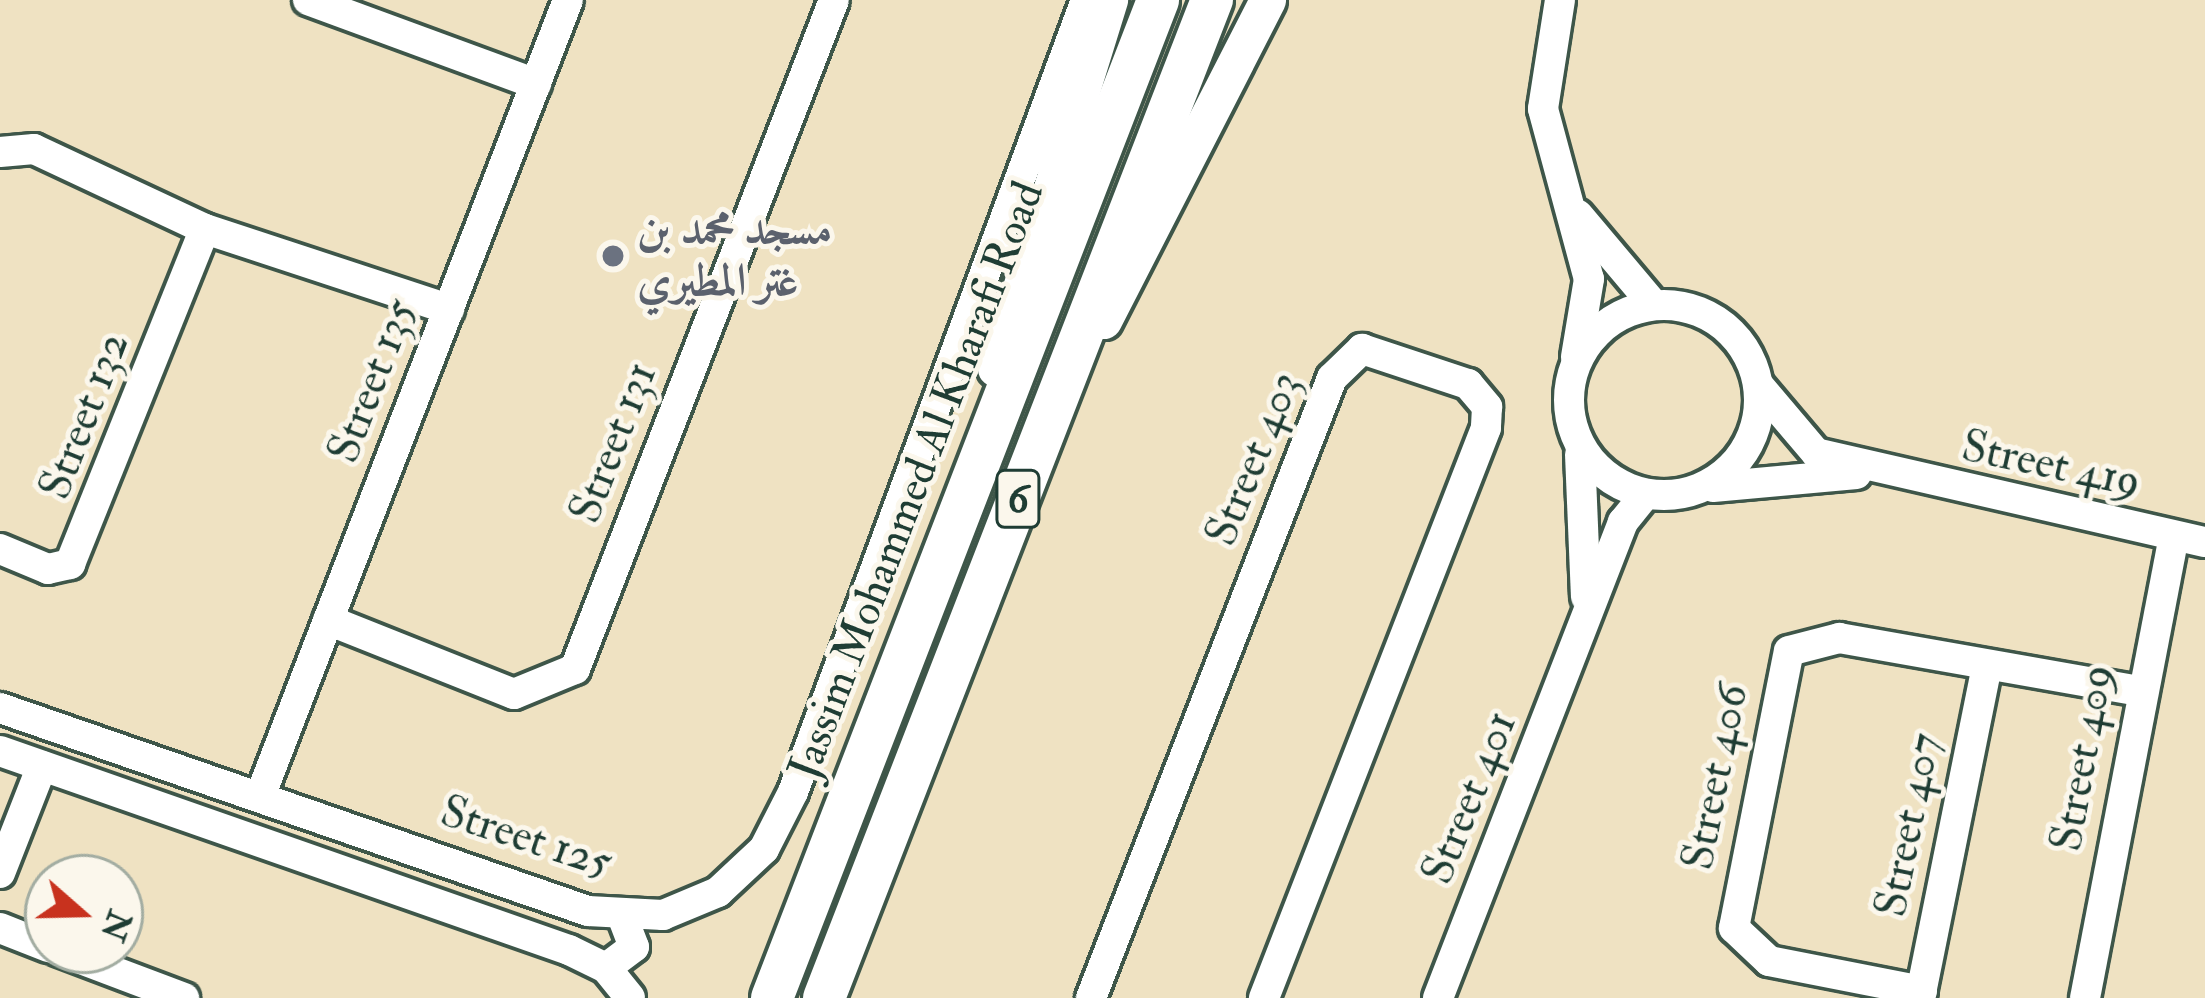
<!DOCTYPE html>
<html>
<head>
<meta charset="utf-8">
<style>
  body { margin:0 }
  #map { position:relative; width:2205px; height:998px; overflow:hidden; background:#efe2c2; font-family:"IM FELL Double Pica",Amiri,serif }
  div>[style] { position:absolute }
  .roads { filter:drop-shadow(3px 0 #3e5649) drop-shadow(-3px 0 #3e5649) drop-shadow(0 3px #3e5649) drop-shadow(0 -3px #3e5649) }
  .minor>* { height:30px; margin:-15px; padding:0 15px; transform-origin:15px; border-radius:15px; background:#fff }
  .minor>.ring { margin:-15px; padding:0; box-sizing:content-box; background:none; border:30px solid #fff; border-radius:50% }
  .major>* { height:36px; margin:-18px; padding:0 18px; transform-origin:18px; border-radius:18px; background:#fff }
  .highway>* { height:42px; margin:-21px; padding:0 21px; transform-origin:21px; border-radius:21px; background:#fff }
  .dots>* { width:33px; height:33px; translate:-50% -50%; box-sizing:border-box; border:6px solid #fbf7ec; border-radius:50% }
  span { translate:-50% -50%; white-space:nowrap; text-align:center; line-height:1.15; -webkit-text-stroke:10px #fbf7ec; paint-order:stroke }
  .shield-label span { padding:3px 9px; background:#fbf7ec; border:3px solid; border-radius:9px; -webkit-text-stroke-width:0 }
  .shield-label { font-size:42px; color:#1f3d34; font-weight:700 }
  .worship-label { font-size:45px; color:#5b616d; font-weight:700 }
  .left { translate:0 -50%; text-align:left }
  .street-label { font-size:45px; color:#1f3d34 }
  .north { position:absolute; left:24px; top:854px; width:120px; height:120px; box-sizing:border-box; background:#fbf7ec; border:3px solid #a3ada2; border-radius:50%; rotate:110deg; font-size:33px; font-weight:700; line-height:48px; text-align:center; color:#1f3d34 }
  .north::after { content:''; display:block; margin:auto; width:42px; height:54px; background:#c8321e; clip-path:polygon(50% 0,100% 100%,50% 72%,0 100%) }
</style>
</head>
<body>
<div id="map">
  <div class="roads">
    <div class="minor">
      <i style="left:308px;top:0;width:243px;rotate:20.2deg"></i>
      <i style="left:1560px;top:0;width:110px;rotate:98.9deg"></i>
      <i style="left:1543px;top:109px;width:176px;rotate:74.9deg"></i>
      <i style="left:1589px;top:279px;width:79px;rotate:99.5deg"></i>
      <i style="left:0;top:152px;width:34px;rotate:-5deg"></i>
      <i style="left:34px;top:149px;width:189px;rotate:25.1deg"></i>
      <i style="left:205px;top:229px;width:257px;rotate:18.2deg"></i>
      <i style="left:1578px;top:215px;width:116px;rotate:49.9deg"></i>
      <i class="ring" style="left:1569px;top:305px;width:160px;height:160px"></i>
      <i style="left:1760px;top:387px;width:87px;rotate:49.7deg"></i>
      <i style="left:1816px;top:453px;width:399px;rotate:12.9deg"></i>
      <i style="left:1580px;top:454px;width:143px;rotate:87.6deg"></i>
      <i style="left:1713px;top:487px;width:144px;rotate:-5.2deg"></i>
      <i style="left:0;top:549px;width:52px;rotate:22.6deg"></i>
      <i style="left:48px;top:569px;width:23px;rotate:-13deg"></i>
      <i style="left:70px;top:564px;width:361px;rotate:-68.1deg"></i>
      <i style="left:328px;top:620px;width:200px;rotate:21.7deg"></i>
      <i style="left:514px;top:694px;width:66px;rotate:-22.3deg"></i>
      <i style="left:575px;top:669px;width:717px;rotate:-68.84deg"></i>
      <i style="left:0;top:708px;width:622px;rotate:19.05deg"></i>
      <i style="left:588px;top:911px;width:75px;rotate:3.1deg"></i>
      <i style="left:663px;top:915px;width:60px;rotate:-22.7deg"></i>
      <i style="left:718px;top:892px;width:63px;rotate:-43.1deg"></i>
      <i style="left:764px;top:849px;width:64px;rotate:-63deg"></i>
      <i style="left:793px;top:792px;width:844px;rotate:-69.7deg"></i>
      <i style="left:0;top:751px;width:603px;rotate:19.28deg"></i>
      <i style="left:569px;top:950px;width:41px;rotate:25.9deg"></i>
      <i style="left:606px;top:968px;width:38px;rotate:51deg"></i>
      <i style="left:261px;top:794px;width:851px;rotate:-68.86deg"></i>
      <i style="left:0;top:873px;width:115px;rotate:-68.6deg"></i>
      <i style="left:0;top:928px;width:52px;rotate:21.6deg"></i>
      <i style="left:57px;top:950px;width:136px;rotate:20.7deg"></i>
      <i style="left:606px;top:968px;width:35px;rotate:-37deg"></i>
      <i style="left:634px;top:947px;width:33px;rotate:-111deg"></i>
      <i style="left:1922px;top:991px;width:156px;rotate:-168.9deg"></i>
      <i style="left:1769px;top:961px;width:48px;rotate:-136.7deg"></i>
      <i style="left:1734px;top:928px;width:282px;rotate:-78.8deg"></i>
      <i style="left:1789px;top:651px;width:52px;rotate:-14.6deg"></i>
      <i style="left:1839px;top:638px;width:305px;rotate:10deg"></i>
      <i style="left:1091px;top:998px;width:665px;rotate:-68.76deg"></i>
      <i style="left:1332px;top:378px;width:42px;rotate:-44deg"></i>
      <i style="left:1362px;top:349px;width:112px;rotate:18.3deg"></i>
      <i style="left:1468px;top:384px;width:30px;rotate:50deg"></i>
      <i style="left:1487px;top:407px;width:21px;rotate:93deg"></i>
      <i style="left:1486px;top:428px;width:612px;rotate:111.28deg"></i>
      <i style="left:1438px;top:998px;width:511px;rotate:-68.76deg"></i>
      <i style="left:1623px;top:522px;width:35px;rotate:-51deg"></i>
      <i style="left:1920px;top:998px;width:335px;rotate:-78.6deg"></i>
      <i style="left:2085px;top:998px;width:470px;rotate:-79.1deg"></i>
    </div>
    <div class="major">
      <i style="left:1104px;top:321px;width:360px;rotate:-62.9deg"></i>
      <i style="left:996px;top:369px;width:386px;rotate:-72.8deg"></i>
    </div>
    <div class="highway">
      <i style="left:772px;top:998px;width:1070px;rotate:-68.85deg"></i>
      <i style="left:824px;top:998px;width:1071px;rotate:-68.76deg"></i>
    </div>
  </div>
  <div class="dots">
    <i style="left:613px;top:256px;background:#6b7280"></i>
  </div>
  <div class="shield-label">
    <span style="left:1018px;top:499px">6</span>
  </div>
  <div class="worship-label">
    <span class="left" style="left:637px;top:256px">مسجد محمد بن<br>غتر المطيري</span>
  </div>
  <div class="street-label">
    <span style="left:373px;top:381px;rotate:-69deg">Street 135</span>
    <span style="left:85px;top:416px;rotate:-69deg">Street 132</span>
    <span style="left:614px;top:443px;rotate:-69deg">Street 131</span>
    <span style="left:1254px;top:459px;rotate:-68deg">Street 403</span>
    <span style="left:2051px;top:465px;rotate:12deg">Street 419</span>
    <span style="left:917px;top:481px;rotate:-69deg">Jassim Mohammed Al Kharafi Road</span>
    <span style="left:2083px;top:758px;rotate:-80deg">Street 409</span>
    <span style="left:1716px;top:777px;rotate:-79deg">Street 406</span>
    <span style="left:1470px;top:798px;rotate:-68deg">Street 401</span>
    <span style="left:1909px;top:825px;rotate:-79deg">Street 407</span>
    <span style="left:526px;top:838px;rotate:18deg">Street 125</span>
  </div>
  <div class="north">N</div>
</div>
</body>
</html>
